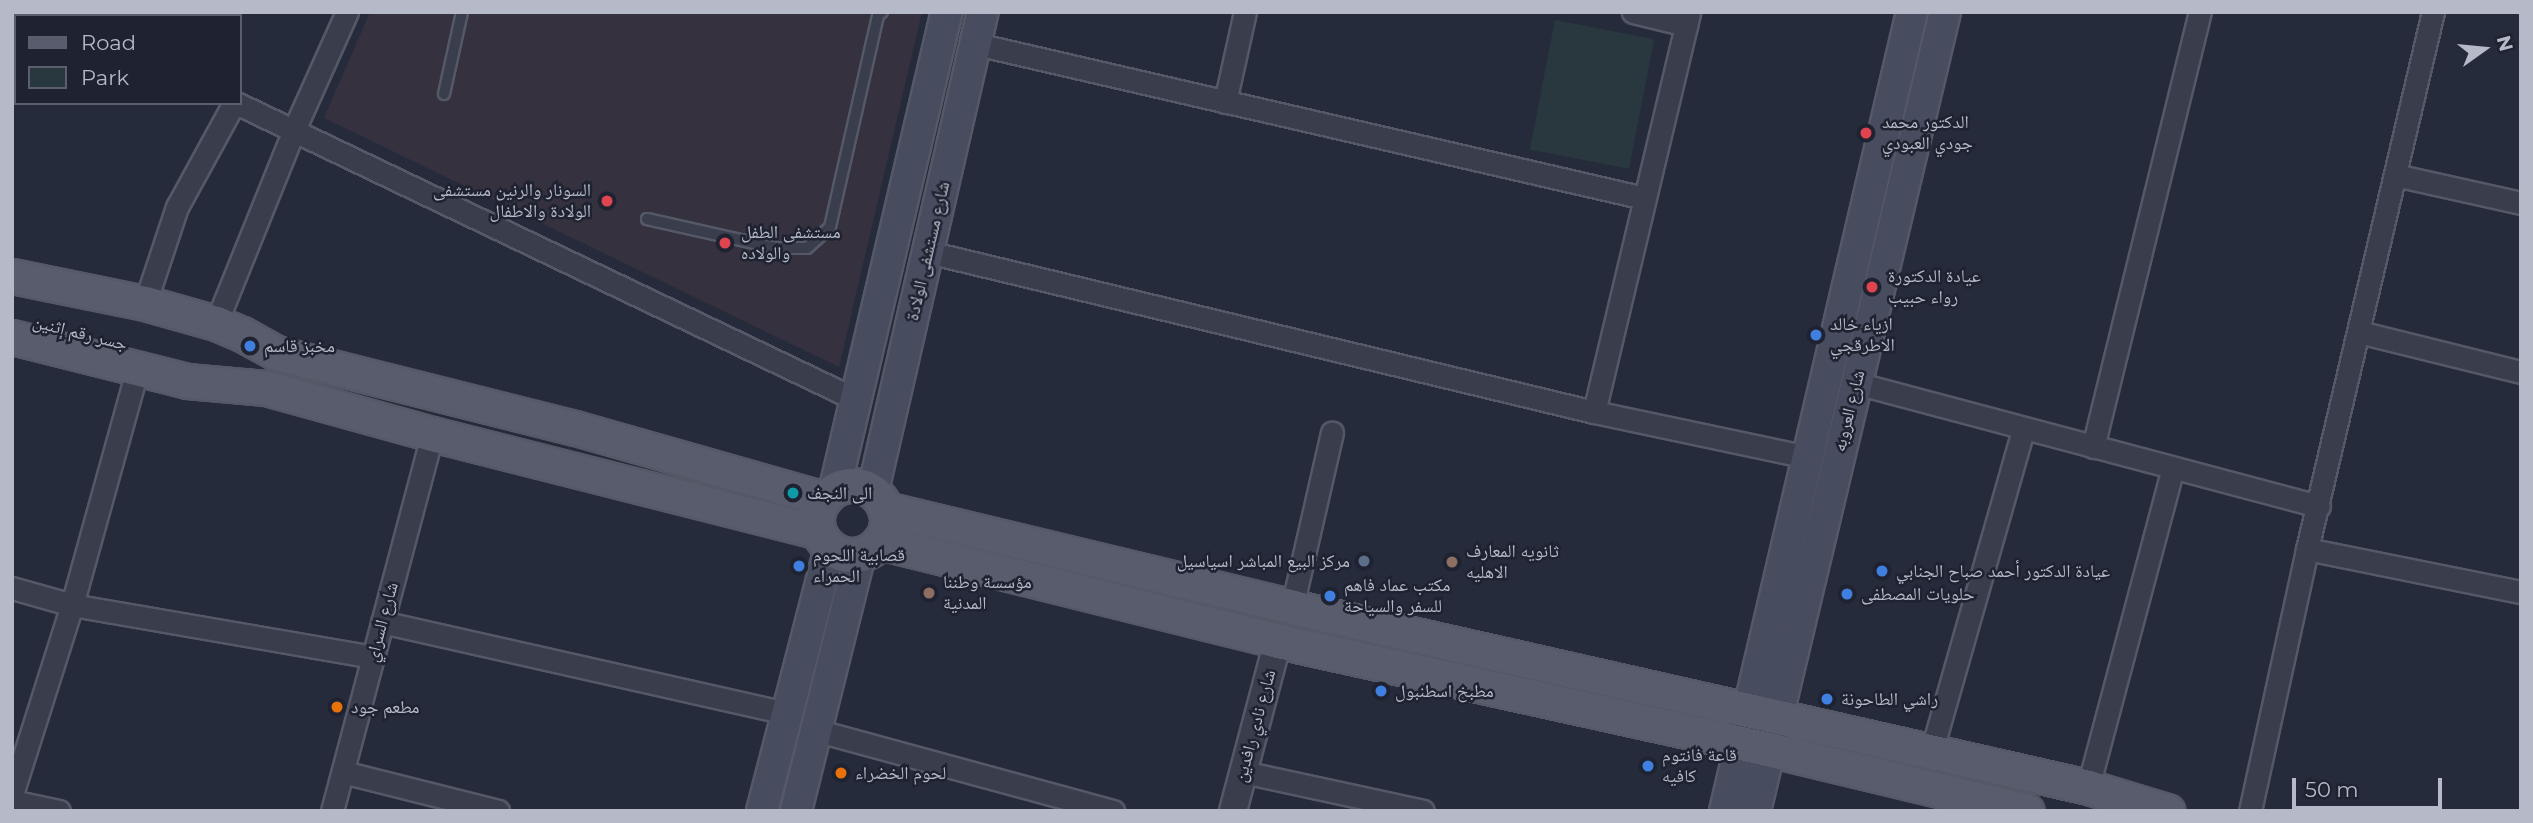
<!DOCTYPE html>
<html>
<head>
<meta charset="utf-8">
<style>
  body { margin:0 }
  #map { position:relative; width:2533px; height:823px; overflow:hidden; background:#262b3c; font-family:Montserrat,"Noto Naskh Arabic",sans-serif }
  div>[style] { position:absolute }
  .medical>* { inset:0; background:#35313e }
  .green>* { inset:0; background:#29383e; transform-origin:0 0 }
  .roads { filter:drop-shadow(2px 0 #555967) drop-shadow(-2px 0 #555967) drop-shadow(0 2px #555967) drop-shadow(0 -2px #555967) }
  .service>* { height:10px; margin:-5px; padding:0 5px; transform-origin:5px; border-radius:5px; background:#3a3e4c }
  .minor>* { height:21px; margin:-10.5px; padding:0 10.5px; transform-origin:10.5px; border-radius:10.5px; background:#3a3e4c }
  .tertiary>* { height:26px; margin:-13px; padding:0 13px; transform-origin:13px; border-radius:13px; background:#3a3e4c }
  .secondary>* { height:30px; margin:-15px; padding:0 15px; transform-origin:15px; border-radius:15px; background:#484c5f }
  .primary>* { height:33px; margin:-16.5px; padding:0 16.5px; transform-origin:16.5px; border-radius:16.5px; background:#585c6c }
  .primary>.ring { margin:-16.5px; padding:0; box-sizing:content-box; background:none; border:33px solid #585c6c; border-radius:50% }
  .dots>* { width:19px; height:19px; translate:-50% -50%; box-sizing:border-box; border:4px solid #1f2331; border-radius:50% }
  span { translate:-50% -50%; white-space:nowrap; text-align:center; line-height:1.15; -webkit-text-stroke:5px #1f2331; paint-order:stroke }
  .poi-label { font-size:18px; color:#b6b9c7 }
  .left { translate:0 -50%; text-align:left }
  .right { translate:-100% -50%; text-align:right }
  .street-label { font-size:18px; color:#b6b9c7 }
  .frame { position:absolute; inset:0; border:14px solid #b6b9c7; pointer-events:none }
  .legend { position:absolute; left:14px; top:14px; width:228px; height:91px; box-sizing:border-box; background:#1f2331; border:2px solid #5b5f6d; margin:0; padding:9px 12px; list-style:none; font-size:21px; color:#b6b9c7 }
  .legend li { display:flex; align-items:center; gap:14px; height:35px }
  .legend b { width:35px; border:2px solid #5b5f6d }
  .north { position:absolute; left:2449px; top:14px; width:70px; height:70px; -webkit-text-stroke:5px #1f2331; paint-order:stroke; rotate:75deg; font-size:19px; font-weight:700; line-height:28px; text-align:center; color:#b6b9c7 }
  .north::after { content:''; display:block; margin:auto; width:24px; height:32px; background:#b6b9c7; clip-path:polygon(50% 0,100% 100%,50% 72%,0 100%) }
  .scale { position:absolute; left:2292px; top:778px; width:150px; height:32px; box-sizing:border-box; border:4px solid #b6b9c7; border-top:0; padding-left:9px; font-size:21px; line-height:24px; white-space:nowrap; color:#b6b9c7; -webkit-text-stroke:5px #1f2331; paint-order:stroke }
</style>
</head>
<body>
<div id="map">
  <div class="medical">
    <i style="clip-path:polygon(370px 12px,922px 12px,839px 367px,324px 118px)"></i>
  </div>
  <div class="green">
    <i style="left:1555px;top:20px;width:101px;height:132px;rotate:11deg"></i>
  </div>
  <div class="roads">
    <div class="service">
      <i style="left:444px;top:94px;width:84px;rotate:-77.6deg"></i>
      <i style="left:647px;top:219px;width:133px;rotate:12.6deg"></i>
      <i style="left:777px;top:248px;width:30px"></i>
      <i style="left:807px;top:248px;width:31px;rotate:-42deg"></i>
      <i style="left:830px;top:227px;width:190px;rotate:-77.2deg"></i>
      <i style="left:872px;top:42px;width:28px;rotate:-77deg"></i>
      <i style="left:878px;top:15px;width:5px;rotate:-37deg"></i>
    </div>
    <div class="minor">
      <i style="left:53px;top:12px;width:8px;rotate:30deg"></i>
      <i style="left:1633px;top:12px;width:55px;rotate:13.8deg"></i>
      <i style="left:976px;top:44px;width:686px;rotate:12.98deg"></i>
      <i style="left:12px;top:85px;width:11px;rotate:-68deg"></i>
      <i style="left:1225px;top:102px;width:92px;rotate:-77.5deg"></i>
      <i style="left:236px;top:103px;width:686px;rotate:25.56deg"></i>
      <i style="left:2395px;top:175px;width:129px;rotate:12.5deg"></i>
      <i style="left:928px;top:252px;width:685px;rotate:13.51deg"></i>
      <i style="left:1594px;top:412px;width:218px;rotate:11.9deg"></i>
      <i style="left:145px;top:303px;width:101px;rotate:-71.6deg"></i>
      <i style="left:177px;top:207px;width:119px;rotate:-61.3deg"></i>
      <i style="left:216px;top:323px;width:206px;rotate:-68deg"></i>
      <i style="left:293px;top:132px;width:132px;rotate:-65.8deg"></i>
      <i style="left:2359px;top:332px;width:167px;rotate:13.9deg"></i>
      <i style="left:1856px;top:383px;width:479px;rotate:14.9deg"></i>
      <i style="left:1594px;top:412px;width:411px;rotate:-76.6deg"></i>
      <i style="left:2093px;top:447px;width:448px;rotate:-76.2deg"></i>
      <i style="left:2307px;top:549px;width:218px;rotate:11.4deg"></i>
      <i style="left:12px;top:588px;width:62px;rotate:15.8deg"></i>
      <i style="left:72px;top:605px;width:305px;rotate:9.8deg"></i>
      <i style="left:1292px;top:607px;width:179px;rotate:-77.1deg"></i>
      <i style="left:382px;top:622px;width:414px;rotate:12.7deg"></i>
      <i style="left:815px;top:730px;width:309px;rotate:15.2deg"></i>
      <i style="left:1931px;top:753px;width:336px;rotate:-74.1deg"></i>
      <i style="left:343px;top:772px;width:160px;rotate:14.1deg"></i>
      <i style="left:1243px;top:772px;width:184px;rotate:12.2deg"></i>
      <i style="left:2088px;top:787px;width:330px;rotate:-75.1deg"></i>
      <i style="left:12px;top:794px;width:198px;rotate:-72.4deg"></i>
      <i style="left:72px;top:605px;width:244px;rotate:-74.5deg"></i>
      <i style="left:12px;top:801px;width:48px;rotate:12deg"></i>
      <i style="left:332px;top:811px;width:390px;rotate:-75.1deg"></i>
      <i style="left:2250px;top:811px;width:268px;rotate:-77.7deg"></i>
      <i style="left:2307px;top:549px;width:552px;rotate:-76.8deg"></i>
    </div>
    <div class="tertiary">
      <i style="left:1233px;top:811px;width:176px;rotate:-75.2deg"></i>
    </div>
    <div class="secondary">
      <i style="left:835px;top:488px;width:489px;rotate:-76.8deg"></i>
      <i style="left:873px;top:491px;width:491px;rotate:-77.1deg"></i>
      <i style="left:762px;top:811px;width:271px;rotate:-75.5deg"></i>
      <i style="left:796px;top:811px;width:265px;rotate:-76deg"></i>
      <i style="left:1725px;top:811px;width:821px;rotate:-76.83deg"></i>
      <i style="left:1755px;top:811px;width:821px;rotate:-76.62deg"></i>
    </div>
    <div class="primary">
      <i style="left:12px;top:276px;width:136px;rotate:11.5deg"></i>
      <i style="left:145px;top:303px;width:74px;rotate:15.7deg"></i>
      <i style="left:216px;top:323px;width:28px;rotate:23deg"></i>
      <i style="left:242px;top:334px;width:39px;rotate:29deg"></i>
      <i style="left:276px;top:353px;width:308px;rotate:14.1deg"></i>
      <i style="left:575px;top:428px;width:259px;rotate:15.9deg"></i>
      <i style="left:12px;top:337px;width:180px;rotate:14.1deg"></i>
      <i style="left:187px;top:381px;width:79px;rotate:5.1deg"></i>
      <i style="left:266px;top:388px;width:172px;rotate:15.5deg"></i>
      <i style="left:432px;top:434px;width:399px;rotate:14.2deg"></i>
      <i class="ring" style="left:817px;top:485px;width:37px;height:37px"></i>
      <i style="left:885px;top:509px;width:419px;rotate:13.5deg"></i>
      <i style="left:1292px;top:607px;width:816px;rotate:12.74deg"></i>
      <i style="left:2088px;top:787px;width:83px;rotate:16.9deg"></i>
      <i style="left:879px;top:542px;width:411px;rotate:13.9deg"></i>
      <i style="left:1278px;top:641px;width:502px;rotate:12.43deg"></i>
      <i style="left:1768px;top:749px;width:266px;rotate:13.5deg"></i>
    </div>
  </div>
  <div class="dots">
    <i style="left:1866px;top:133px;background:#e0444e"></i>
    <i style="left:607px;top:201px;background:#e0444e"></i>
    <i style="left:725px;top:243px;background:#e0444e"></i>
    <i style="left:1872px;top:287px;background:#e0444e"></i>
    <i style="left:1816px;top:335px;background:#3f7fe0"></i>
    <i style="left:250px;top:346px;background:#3f7fe0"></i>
    <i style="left:793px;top:493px;background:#0f9aa8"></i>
    <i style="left:1364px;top:561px;background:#5c6f8a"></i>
    <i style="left:1452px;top:562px;background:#8d6e63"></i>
    <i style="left:799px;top:566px;background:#3f7fe0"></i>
    <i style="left:1882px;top:571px;background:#3f7fe0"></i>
    <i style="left:929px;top:593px;background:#8d6e63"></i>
    <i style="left:1847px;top:594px;background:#3f7fe0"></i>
    <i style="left:1330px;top:596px;background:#3f7fe0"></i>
    <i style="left:1381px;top:691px;background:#3f7fe0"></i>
    <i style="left:1827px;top:699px;background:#3f7fe0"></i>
    <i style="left:337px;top:707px;background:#e8710a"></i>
    <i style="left:1648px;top:766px;background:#3f7fe0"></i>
    <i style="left:841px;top:773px;background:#e8710a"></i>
  </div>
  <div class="poi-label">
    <span class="left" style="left:1882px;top:133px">الدكتور محمد<br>جودي العبودي</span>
    <span class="right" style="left:591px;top:201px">السونار والرنين مستشفى<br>الولادة والاطفال</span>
    <span class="left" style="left:741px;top:243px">مستشفى الطفل<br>والولاده</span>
    <span class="left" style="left:1888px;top:287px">عيادة الدكتورة<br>رواء حبيب</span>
    <span class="left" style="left:1830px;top:335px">ازياء خالد<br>الاطرقجي</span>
    <span class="left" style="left:264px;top:346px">مخبز قاسم</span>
    <span class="left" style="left:807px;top:493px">الى النجف</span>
    <span class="left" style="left:1466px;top:562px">ثانويه المعارف<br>الاهليه</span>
    <span class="left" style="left:813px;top:566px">قصابية اللحوم<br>الحمراء</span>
    <span class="right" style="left:1350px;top:561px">مركز البيع المباشر اسياسيل</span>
    <span class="left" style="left:1896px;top:571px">عيادة الدكتور أحمد صباح الجنابي</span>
    <span class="left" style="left:943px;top:593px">مؤسسة وطننا<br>المدنية</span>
    <span class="left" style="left:1344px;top:596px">مكتب عماد فاهم<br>للسفر والسياحة</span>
    <span class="left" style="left:1861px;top:594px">حلويات المصطفى</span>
    <span class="left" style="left:1395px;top:691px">مطبخ اسطنبول</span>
    <span class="left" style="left:1841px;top:699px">راشي الطاحونة</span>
    <span class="left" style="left:351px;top:707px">مطعم جود</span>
    <span class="left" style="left:1662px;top:766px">قاعة فانتوم<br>كافيه</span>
    <span class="left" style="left:855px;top:773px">لحوم الخضراء</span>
  </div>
  <div class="street-label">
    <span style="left:928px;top:251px;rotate:-77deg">شارع مستشفى الولادة</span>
    <span style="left:80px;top:333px;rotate:14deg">جسر رقم إثنين</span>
    <span style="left:1849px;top:411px;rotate:-76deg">شارع العروبه</span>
    <span style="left:382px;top:622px;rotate:-75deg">شارع السراي</span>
    <span style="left:1255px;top:726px;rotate:-75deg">شارع نادي رافدين</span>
  </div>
  <div class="frame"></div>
  <ul class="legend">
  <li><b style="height:9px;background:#585c6c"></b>Road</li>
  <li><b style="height:19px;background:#29383e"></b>Park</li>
  </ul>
  <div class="north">N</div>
  <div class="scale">50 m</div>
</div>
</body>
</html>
